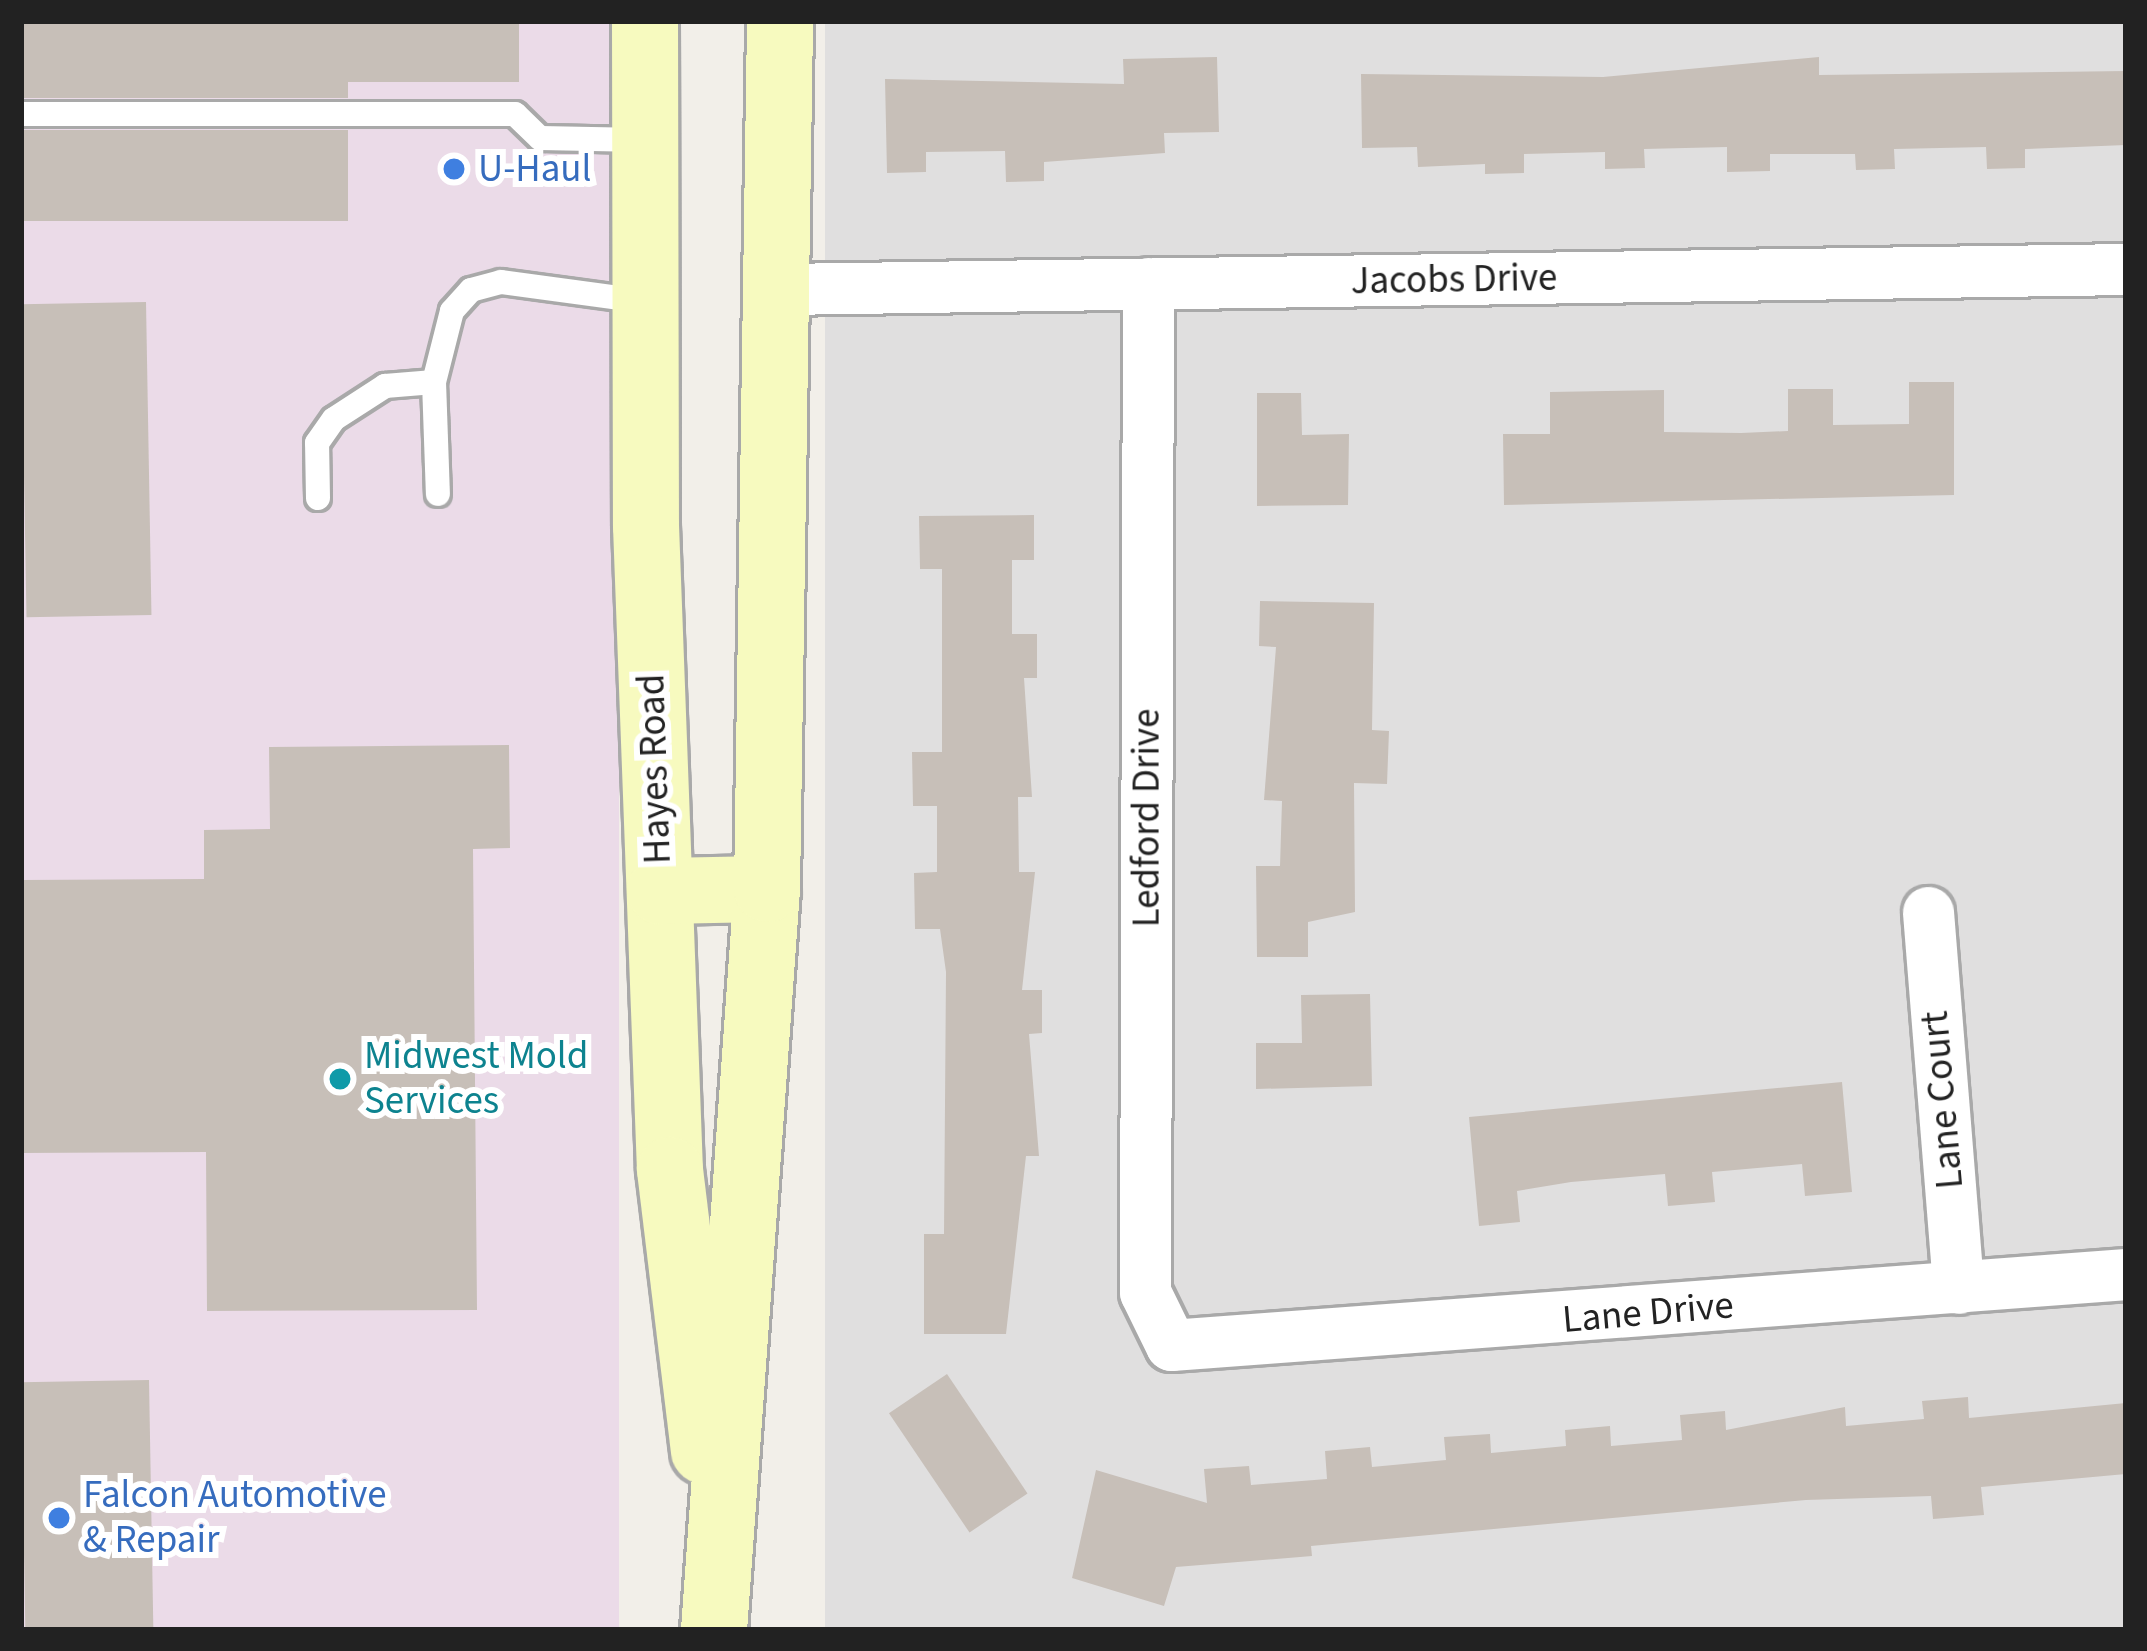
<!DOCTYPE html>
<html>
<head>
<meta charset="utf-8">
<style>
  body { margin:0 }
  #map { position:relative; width:2147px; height:1651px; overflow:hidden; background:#f2efe9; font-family:"Source Sans 3",sans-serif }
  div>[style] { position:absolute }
  .residential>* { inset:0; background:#e0dfdf; transform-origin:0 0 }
  .industrial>* { inset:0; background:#ebdbe8; transform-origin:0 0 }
  .building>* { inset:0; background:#c7bfb8; transform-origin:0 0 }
  .roads { filter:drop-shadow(3px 0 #a9a9a9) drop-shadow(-3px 0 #a9a9a9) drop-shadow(0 3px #a9a9a9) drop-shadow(0 -3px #a9a9a9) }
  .lane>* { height:24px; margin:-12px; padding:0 12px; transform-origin:12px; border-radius:12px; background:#fff }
  .street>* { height:51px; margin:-25.5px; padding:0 25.5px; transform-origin:25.5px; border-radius:25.5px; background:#fff }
  .secondary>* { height:66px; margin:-33px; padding:0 33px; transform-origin:33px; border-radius:33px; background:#f7fabf }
  .dots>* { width:33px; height:33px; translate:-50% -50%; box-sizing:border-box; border:6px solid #fff; border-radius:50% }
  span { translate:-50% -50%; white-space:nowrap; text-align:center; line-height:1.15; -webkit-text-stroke:12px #fff; paint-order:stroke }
  .shop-label { font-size:39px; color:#366cbe }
  .left { translate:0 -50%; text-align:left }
  .street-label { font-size:39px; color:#222 }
  .culture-label { font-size:39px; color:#0d838f }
  .frame { position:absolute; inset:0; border:24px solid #222; pointer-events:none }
</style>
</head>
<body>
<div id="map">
  <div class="residential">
    <i style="left:825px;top:21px;width:1301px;height:1609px"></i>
  </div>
  <div class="industrial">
    <i style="left:21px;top:21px;width:598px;height:1609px"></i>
  </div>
  <div class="building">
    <i style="clip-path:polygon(21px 21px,519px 21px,519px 82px,348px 82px,348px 98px,21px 98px)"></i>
    <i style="clip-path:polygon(1217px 57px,1219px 132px,1164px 133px,1165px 153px,1044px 162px,1044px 181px,1006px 182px,1005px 151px,926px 152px,926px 172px,887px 173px,885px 79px,1124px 84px,1123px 59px)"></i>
    <i style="clip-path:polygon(1819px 57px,1819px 75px,2126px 71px,2126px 145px,2025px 149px,2025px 168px,1987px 169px,1986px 147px,1894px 149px,1895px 169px,1856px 170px,1855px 154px,1770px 154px,1770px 171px,1727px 172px,1727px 147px,1644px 149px,1645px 168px,1605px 169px,1605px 152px,1524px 154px,1524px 173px,1485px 174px,1485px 164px,1418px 167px,1417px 147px,1362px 148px,1361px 74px,1603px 77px)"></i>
    <i style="left:21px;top:130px;width:327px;height:91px"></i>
    <i style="left:146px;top:302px;width:313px;height:125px;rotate:89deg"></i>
    <i style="clip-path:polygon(1909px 382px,1954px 382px,1954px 495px,1504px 505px,1503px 434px,1550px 434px,1550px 392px,1664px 390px,1664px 432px,1741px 433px,1788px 431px,1788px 389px,1833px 389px,1833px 425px,1909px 424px)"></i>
    <i style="clip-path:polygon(1257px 393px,1301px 393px,1302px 435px,1349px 434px,1348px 505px,1257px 506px)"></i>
    <i style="clip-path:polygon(1034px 515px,1034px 560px,1012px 560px,1012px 634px,1037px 634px,1037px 678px,1024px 678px,1032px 797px,1018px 797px,1019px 872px,1035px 872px,1022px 990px,1042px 990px,1042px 1033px,1029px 1034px,1039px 1156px,1026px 1156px,1006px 1334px,924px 1334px,924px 1234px,944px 1234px,946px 972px,940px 929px,915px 929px,914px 873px,937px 872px,937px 806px,913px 806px,912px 752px,942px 752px,942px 569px,920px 569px,919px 516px)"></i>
    <i style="clip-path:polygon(1260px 601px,1374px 603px,1372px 730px,1389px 731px,1387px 784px,1354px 783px,1355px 912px,1308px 922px,1308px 957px,1257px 957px,1256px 866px,1280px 866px,1282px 801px,1264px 800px,1276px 647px,1259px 646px)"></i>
    <i style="clip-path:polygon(509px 745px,510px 848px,473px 849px,477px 1310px,207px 1311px,206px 1152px,21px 1153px,21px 880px,204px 879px,204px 830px,270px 829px,269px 747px)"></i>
    <i style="clip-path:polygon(1370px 994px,1372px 1086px,1256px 1089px,1256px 1043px,1302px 1043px,1301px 995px)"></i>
    <i style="clip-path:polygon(1842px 1082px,1852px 1192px,1805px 1196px,1802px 1164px,1712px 1172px,1715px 1202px,1668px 1206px,1665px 1174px,1571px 1182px,1517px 1191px,1520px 1222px,1479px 1226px,1469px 1117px)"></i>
    <i style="left:947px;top:1374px;width:144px;height:70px;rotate:56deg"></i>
    <i style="left:149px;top:1380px;width:250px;height:128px;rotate:89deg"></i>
    <i style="clip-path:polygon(1968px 1397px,1969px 1418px,2126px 1403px,2126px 1474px,1981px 1487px,1984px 1515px,1933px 1519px,1931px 1496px,1806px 1500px,1311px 1546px,1312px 1556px,1176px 1567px,1164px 1606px,1072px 1578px,1096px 1470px,1207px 1503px,1204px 1469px,1249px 1466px,1251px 1485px,1327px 1479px,1325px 1451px,1370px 1447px,1372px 1467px,1446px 1460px,1444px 1437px,1490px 1434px,1491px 1453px,1566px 1446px,1565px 1430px,1610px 1426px,1611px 1446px,1682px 1440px,1680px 1415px,1725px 1411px,1726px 1430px,1845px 1407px,1846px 1426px,1924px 1419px,1922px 1401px)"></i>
  </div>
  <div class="roads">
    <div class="lane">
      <i style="left:21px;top:114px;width:494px"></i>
      <i style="left:515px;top:114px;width:35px;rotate:44deg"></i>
      <i style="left:540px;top:138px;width:103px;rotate:1.1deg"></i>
      <i style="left:434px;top:382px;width:112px;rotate:88deg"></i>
      <i style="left:318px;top:498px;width:55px;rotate:-91deg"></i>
      <i style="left:317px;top:443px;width:29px;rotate:-55deg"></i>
      <i style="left:334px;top:419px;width:61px;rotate:-32.9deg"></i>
      <i style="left:385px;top:386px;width:49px;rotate:-4.7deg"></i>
      <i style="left:434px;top:382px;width:73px;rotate:-75.8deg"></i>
      <i style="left:452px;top:311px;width:28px;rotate:-48deg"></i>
      <i style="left:471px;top:290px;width:31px;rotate:-15deg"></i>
      <i style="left:501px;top:282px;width:142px;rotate:7.7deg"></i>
    </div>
    <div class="street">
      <i style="left:1148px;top:283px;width:1009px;rotate:90.17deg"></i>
      <i style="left:1145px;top:1292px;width:59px;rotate:63.9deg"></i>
      <i style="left:1171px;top:1345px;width:958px;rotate:-4.25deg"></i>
      <i style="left:781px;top:289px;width:1345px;rotate:-0.85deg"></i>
      <i style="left:1928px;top:912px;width:377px;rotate:85.4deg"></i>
    </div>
    <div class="secondary">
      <i style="left:645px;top:21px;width:505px;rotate:89.89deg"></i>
      <i style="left:646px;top:526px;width:644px;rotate:87.87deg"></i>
      <i style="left:670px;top:1170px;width:283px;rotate:83.1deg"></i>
      <i style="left:660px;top:891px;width:107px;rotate:-1.1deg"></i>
      <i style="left:714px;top:1630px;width:743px;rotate:-85.91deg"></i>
      <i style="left:767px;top:889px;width:868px;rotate:-89.14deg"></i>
    </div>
  </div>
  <div class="dots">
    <i style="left:454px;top:169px;background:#3f7fe0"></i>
    <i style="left:340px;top:1079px;background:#0f9aa8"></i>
    <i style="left:59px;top:1518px;background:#3f7fe0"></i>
  </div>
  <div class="shop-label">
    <span class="left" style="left:478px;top:169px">U-Haul</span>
    <span class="left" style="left:83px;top:1518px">Falcon Automotive<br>&amp; Repair</span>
  </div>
  <div class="street-label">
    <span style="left:1454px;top:280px;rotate:-1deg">Jacobs Drive</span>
    <span style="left:655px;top:769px;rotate:-92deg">Hayes Road</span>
    <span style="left:1147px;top:818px;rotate:-90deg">Ledford Drive</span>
    <span style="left:1943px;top:1100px;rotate:-95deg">Lane Court</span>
    <span style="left:1648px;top:1313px;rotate:-5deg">Lane Drive</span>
  </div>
  <div class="culture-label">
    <span class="left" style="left:364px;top:1079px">Midwest Mold<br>Services</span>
  </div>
  <div class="frame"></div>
</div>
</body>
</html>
